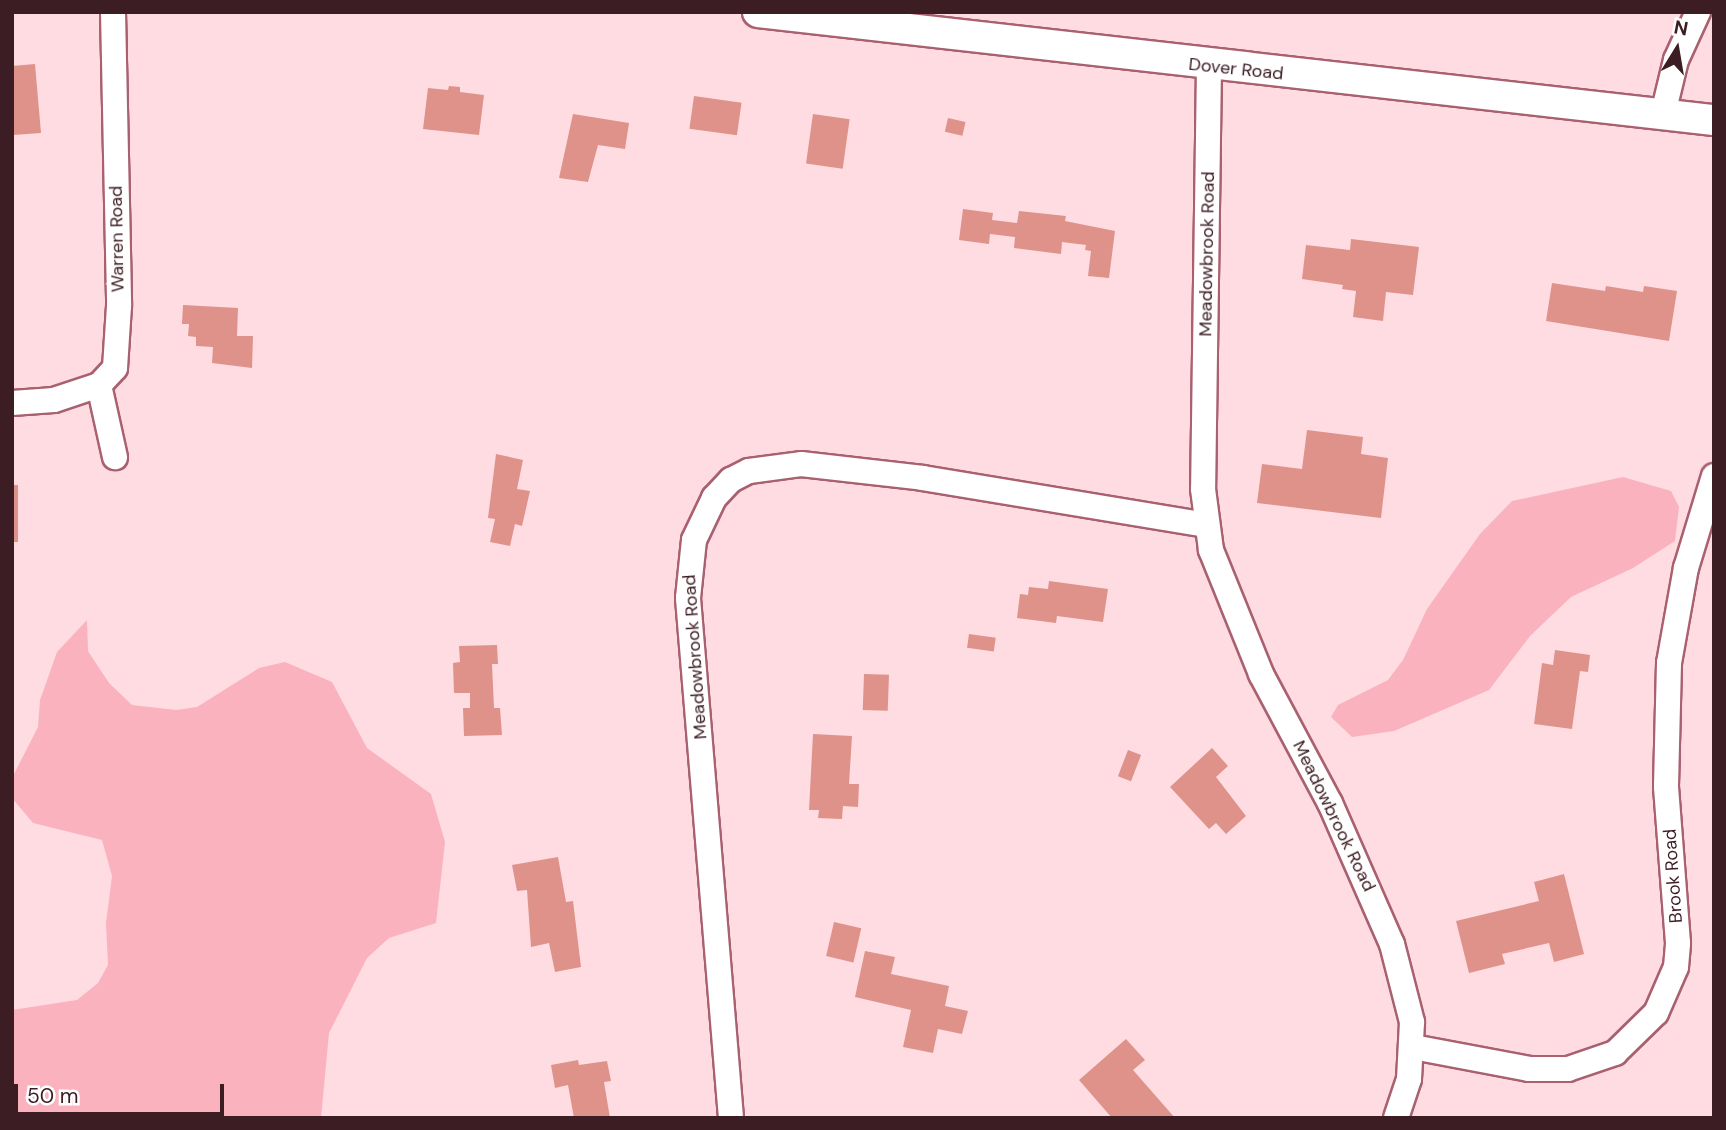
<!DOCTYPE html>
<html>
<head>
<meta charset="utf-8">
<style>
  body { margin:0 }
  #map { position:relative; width:1726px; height:1130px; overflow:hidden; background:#fedce2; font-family:"DM Sans",sans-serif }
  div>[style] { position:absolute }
  .green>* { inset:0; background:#fab2bf }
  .building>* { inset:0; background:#df9289; transform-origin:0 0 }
  .roads { filter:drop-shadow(2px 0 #a9606f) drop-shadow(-2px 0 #a9606f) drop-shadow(0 2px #a9606f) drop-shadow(0 -2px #a9606f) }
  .minor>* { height:24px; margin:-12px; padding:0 12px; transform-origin:12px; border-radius:12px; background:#fff }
  .tertiary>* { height:30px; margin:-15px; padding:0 15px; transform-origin:15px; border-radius:15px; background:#fff }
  span { translate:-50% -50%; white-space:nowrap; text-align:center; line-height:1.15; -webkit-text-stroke:5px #fff; paint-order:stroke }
  .street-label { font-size:18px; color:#3b1d23 }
  .frame { position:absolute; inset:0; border:14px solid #3b1d23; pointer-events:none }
  .north { position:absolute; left:1642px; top:14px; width:70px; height:70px; -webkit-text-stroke:5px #fff; paint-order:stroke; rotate:11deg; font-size:19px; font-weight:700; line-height:28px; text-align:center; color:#3b1d23 }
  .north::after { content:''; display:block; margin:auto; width:24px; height:32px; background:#3b1d23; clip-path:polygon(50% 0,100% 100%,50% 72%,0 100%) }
  .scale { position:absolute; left:14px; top:1084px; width:210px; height:32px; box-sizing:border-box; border:4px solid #3b1d23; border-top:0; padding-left:9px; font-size:21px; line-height:24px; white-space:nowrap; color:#3b1d23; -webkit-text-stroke:5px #fff; paint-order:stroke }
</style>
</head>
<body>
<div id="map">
  <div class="green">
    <i style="clip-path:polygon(1623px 477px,1671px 491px,1679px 507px,1675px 541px,1633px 568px,1571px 597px,1530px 636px,1489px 690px,1394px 731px,1352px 737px,1331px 717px,1338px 705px,1388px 680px,1403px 660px,1427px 609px,1480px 534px,1512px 501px)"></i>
    <i style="clip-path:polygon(87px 620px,88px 651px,109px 683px,132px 705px,176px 710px,197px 707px,259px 668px,285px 662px,332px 682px,367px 748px,431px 794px,445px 842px,436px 923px,389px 938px,367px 958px,329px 1033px,321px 1118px,12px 1118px,12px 1010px,77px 1000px,98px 983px,108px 965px,106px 923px,112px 876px,102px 840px,33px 823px,12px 798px,12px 778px,38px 727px,40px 700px,57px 652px)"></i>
  </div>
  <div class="building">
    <i style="clip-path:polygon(35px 64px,41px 133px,13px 135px,12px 66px)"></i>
    <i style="clip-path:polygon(449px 86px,460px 87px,460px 92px,484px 95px,479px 135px,423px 129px,428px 88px,448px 90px)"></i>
    <i style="left:694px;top:96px;width:48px;height:33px;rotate:8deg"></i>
    <i style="clip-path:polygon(573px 114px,629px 123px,625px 149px,598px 145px,588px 182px,559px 178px)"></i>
    <i style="left:813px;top:114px;width:37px;height:50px;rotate:8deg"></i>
    <i style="left:948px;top:118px;width:18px;height:14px;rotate:13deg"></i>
    <i style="clip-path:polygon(963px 209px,993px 213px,992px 220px,1017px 223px,1019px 211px,1066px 216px,1065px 221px,1115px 231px,1109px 278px,1088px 276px,1091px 251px,1085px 250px,1086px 245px,1062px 242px,1061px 254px,1014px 248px,1015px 237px,990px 234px,989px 244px,959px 240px)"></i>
    <i style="clip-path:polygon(1351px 239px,1419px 247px,1413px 295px,1386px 292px,1383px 321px,1353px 317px,1356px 291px,1342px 289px,1343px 285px,1302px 279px,1306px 245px,1350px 250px)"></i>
    <i style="clip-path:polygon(1552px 283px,1605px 291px,1606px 286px,1643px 292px,1644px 286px,1677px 291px,1669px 341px,1546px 321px)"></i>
    <i style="clip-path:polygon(183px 305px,238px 308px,237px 336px,253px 336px,252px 368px,212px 363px,213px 347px,196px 346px,196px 337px,188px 336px,189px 324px,182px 324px)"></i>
    <i style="clip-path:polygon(1307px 430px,1363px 437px,1361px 454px,1388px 458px,1381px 518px,1257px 503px,1262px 464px,1302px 469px)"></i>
    <i style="clip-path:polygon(496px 454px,523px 460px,517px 489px,530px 491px,522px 526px,515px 524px,510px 546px,490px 542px,495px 519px,488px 518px)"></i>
    <i style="left:12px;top:485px;width:6px;height:57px"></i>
    <i style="clip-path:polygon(1049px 581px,1108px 589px,1103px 622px,1057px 616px,1056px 623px,1017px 618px,1020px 594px,1028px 595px,1029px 587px,1048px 589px)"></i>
    <i style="left:969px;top:634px;width:27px;height:14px;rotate:8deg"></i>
    <i style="clip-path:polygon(497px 645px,498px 664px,492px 664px,494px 708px,500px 708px,502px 735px,464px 736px,463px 708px,470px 708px,470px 693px,454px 693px,453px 663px,460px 662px,459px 646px)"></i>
    <i style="clip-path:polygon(1555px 650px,1590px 655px,1588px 672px,1580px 671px,1572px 729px,1534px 724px,1542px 663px,1553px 665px)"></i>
    <i style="left:864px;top:674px;width:25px;height:36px;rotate:2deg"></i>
    <i style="clip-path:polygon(813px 734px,852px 736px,849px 784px,859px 784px,858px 807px,843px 806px,842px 819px,818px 818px,819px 810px,809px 810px)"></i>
    <i style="clip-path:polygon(1212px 748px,1228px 766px,1216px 777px,1246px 816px,1226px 834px,1216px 823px,1209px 829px,1170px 787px)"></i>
    <i style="left:1128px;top:750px;width:14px;height:28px;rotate:21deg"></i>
    <i style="clip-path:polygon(558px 857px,566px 902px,573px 901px,581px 967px,555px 972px,549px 943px,531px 947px,527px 890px,517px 891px,512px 865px)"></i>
    <i style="clip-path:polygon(1564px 874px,1584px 954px,1554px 962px,1549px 943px,1502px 954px,1505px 964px,1469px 973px,1456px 921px,1539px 901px,1534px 882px)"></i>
    <i style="left:834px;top:922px;width:28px;height:35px;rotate:13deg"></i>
    <i style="clip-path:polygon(865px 951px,895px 957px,891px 974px,949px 986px,945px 1006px,968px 1011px,962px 1034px,938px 1029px,933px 1053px,903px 1047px,911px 1010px,855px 997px)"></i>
    <i style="clip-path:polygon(1126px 1039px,1145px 1060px,1133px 1070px,1175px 1118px,1112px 1118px,1079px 1080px)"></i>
    <i style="clip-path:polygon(578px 1060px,579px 1065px,607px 1061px,611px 1081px,604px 1082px,610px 1118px,574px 1118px,568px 1085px,555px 1088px,551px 1065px)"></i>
  </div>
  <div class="roads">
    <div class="minor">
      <i style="left:113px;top:12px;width:294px;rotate:88.8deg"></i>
      <i style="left:119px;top:306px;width:62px;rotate:93.7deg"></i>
      <i style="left:115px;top:368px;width:23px;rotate:133deg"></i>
      <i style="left:99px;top:385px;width:74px;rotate:77.5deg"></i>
      <i style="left:1209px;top:66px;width:423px;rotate:90.8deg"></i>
      <i style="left:1203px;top:489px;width:62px;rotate:82.5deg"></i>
      <i style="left:1211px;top:550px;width:134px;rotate:68deg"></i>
      <i style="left:1261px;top:674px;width:146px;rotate:61.9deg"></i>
      <i style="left:1330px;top:803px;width:154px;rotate:66.3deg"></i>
      <i style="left:1392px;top:944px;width:81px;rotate:75.6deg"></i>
      <i style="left:1412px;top:1022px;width:57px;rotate:93deg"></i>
      <i style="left:1409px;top:1079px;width:41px;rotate:108.4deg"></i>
      <i style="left:1663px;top:114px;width:56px;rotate:-76.5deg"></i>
      <i style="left:1676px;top:60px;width:53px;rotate:-65.4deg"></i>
      <i style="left:12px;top:403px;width:42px;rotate:-4.1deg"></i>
      <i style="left:54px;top:400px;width:47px;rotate:-18.4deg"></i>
      <i style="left:1413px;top:1047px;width:118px;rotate:10.7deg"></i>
      <i style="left:1529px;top:1069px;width:39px"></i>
      <i style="left:1568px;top:1069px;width:50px;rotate:-18.8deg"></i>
      <i style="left:1615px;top:1053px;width:57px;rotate:-44.3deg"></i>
      <i style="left:1656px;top:1013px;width:50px;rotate:-66.5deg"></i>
      <i style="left:1676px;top:967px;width:24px;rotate:-85deg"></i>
      <i style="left:1678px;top:943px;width:157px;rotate:-94.4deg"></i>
      <i style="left:1666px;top:786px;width:123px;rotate:-88.6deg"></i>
      <i style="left:1669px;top:663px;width:97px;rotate:-79.9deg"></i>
      <i style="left:1686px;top:568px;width:96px;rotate:-73.1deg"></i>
      <i style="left:731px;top:1118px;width:522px;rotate:-94.73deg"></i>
      <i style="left:688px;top:598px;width:58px;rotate:-84.1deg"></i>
      <i style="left:694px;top:540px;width:47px;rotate:-64.5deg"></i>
      <i style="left:714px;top:498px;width:25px;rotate:-47deg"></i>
      <i style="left:731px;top:480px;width:20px;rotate:-27deg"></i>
      <i style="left:749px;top:471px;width:52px;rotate:-7.7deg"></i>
      <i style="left:801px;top:464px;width:123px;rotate:6.5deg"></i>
      <i style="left:923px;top:478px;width:287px;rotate:9.4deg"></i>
    </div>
    <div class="tertiary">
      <i style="left:758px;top:12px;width:962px;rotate:6.45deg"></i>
    </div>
  </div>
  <div class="street-label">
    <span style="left:1236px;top:69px;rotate:6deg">Dover Road</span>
    <span style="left:117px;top:239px;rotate:-91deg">Warren Road</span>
    <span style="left:1207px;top:254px;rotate:-89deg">Meadowbrook Road</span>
    <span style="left:695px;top:657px;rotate:-94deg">Meadowbrook Road</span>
    <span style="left:1334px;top:816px;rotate:64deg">Meadowbrook Road</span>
    <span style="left:1673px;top:876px;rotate:-94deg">Brook Road</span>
  </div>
  <div class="frame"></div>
  <div class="north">N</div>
  <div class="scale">50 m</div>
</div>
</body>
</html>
